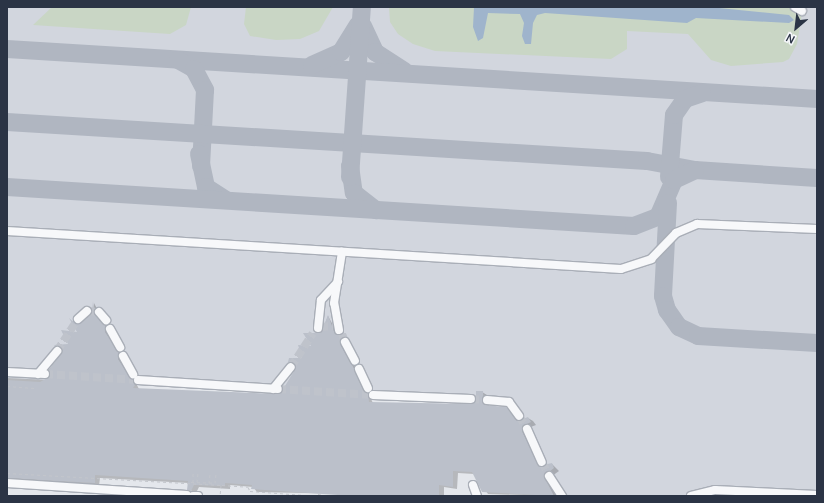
<!DOCTYPE html>
<html>
<head>
<meta charset="utf-8">
<style>
  body { margin:0 }
  #map { position:relative; width:824px; height:503px; overflow:hidden; background:#e4e7ec; font-family:Manrope,sans-serif }
  div>[style] { position:absolute }
  .built>* { inset:0; background:#d2d6de }
  .green>* { inset:0; background:#c9d6c5 }
  .water>* { inset:0; background:#9fb4cc }
  .shadow>* { inset:0; background:#0003 }
  .taxiway>* { height:18px; margin:-9px; padding:0 9px; transform-origin:9px; border-radius:9px; background:#b0b6c1 }
  .building>* { inset:0; background:#bbc0ca }
  .minor-tunnel>* { height:8px; margin-top:-4px; transform-origin:0; background:repeating-linear-gradient(90deg,#bfc3cb 0 8px,transparent 0 12px) }
  .path>* { height:1px; margin-top:-0.5px; transform-origin:0; background:repeating-linear-gradient(90deg,#c2c5cb 0 3px,transparent 0 6px) }
  .roads { filter:drop-shadow(1px 0 #a9aeb7) drop-shadow(-1px 0 #a9aeb7) drop-shadow(0 1px #a9aeb7) drop-shadow(0 -1px #a9aeb7) }
  .minor>* { height:8px; margin:-4px; padding:0 4px; transform-origin:4px; border-radius:4px; background:#f7f8fa }
  span { translate:-50% -50%; white-space:nowrap; text-align:center; line-height:1.15; -webkit-text-stroke:4px #f4f6f9; paint-order:stroke }
  .frame { position:absolute; inset:0; border:8px solid #2b3445; pointer-events:none }
  .north { position:absolute; left:776px; top:8px; width:40px; height:40px; -webkit-text-stroke:3px #f4f6f9; paint-order:stroke; rotate:208deg; font-size:11px; font-weight:700; line-height:16px; text-align:center; color:#2b3445 }
  .north::after { content:''; display:block; margin:auto; width:14px; height:18px; background:#2b3445; clip-path:polygon(50% 0,100% 100%,50% 72%,0 100%) }
</style>
</head>
<body>
<div id="map">
  <div class="built">
    <i style="clip-path:polygon(7px 7px,817px 7px,817px 496px,552px 496px,508px 406px,7px 378px)"></i>
  </div>
  <div class="green">
    <i style="clip-path:polygon(52px 7px,191px 7px,186px 25px,170px 34px,33px 25px)"></i>
    <i style="clip-path:polygon(246px 7px,333px 7px,319px 31px,300px 39px,276px 40px,250px 36px,244px 24px)"></i>
    <i style="clip-path:polygon(389px 7px,803px 7px,797px 44px,789px 59px,783px 62px,731px 66px,711px 60px,688px 34px,627px 31px,627px 49px,611px 59px,435px 51px,413px 44px,398px 34px,390px 22px)"></i>
  </div>
  <div class="water">
    <i style="clip-path:polygon(474px 7px,709px 7px,789px 15px,794px 20px,789px 23px,696px 18px,687px 23px,545px 13px,537px 15px,533px 23px,531px 44px,525px 44px,522px 36px,524px 23px,520px 14px,488px 13px,483px 38px,478px 41px,473px 27px)"></i>
  </div>
  <div class="shadow">
    <i style="clip-path:polygon(94px 303px,139px 389px,281px 395px,297px 368px,289px 362px,303px 359px,321px 334px,328px 316px,339px 336px,350px 340px,345px 341px,345px 348px,373px 403px,471px 406px,482px 392px,487px 395px,489px 406px,506px 408px,519px 421px,528px 418px,533px 421px,536px 425px,528px 428px,542px 466px,552px 464px,559px 471px,548px 479px,557px 496px,488px 494px,474px 474px,458px 473px,457px 489px,444px 487px,444px 496px,257px 492px,253px 487px,230px 485px,230px 489px,199px 487px,196px 493px,188px 489px,189px 483px,100px 478px,99px 486px,7px 481px,7px 378px,48px 380px,49px 370px,79px 333px,71px 321px,82px 324px,93px 314px)"></i>
  </div>
  <div class="taxiway">
    <i style="left:363px;top:26px;width:29px;rotate:65deg"></i>
    <i style="left:375px;top:52px;width:35px;rotate:33deg"></i>
    <i style="left:7px;top:49px;width:812px;rotate:3.53deg"></i>
    <i style="left:178px;top:60px;width:18px;rotate:29deg"></i>
    <i style="left:194px;top:69px;width:24px;rotate:62deg"></i>
    <i style="left:205px;top:90px;width:76px;rotate:93deg"></i>
    <i style="left:312px;top:65px;width:32px;rotate:-24deg"></i>
    <i style="left:341px;top:52px;width:32px;rotate:-58deg"></i>
    <i style="left:7px;top:122px;width:641px;rotate:3.49deg"></i>
    <i style="left:647px;top:161px;width:49px;rotate:10.6deg"></i>
    <i style="left:695px;top:170px;width:122px;rotate:3.8deg"></i>
    <i style="left:199px;top:154px;width:34px;rotate:78deg"></i>
    <i style="left:206px;top:187px;width:24px;rotate:33deg"></i>
    <i style="left:350px;top:166px;width:27px;rotate:82deg"></i>
    <i style="left:354px;top:193px;width:28px;rotate:38deg"></i>
    <i style="left:350px;top:177px;width:170px;rotate:-86deg"></i>
    <i style="left:669px;top:177px;width:62px;rotate:-85.4deg"></i>
    <i style="left:674px;top:115px;width:19px;rotate:-55deg"></i>
    <i style="left:685px;top:99px;width:18px;rotate:-19deg"></i>
    <i style="left:7px;top:187px;width:628px;rotate:3.56deg"></i>
    <i style="left:634px;top:226px;width:26px;rotate:-21deg"></i>
    <i style="left:658px;top:217px;width:40px;rotate:-66.6deg"></i>
    <i style="left:674px;top:180px;width:23px;rotate:-25deg"></i>
    <i style="left:668px;top:203px;width:93px;rotate:93.1deg"></i>
    <i style="left:663px;top:296px;width:15px;rotate:74deg"></i>
    <i style="left:667px;top:310px;width:21px;rotate:55deg"></i>
    <i style="left:679px;top:327px;width:21px;rotate:25deg"></i>
    <i style="left:698px;top:336px;width:119px;rotate:3.4deg"></i>
  </div>
  <div class="building">
    <i style="clip-path:polygon(93px 301px,94px 313px,106px 325px,105px 332px,119px 352px,118px 359px,135px 385px,133px 388px,280px 394px,296px 368px,294px 363px,288px 362px,289px 358px,302px 358px,298px 345px,311px 346px,303px 333px,321px 333px,328px 315px,335px 334px,346px 335px,347px 337px,341px 339px,340px 344px,368px 393px,369px 402px,471px 404px,476px 402px,476px 391px,483px 391px,484px 405px,506px 407px,517px 421px,528px 417px,531px 422px,523px 426px,522px 431px,539px 466px,552px 463px,554px 468px,544px 476px,554px 496px,482px 492px,472px 472px,453px 471px,453px 487px,439px 485px,439px 496px,352px 496px,251px 489px,252px 485px,225px 483px,225px 486px,194px 485px,191px 491px,187px 490px,188px 481px,95px 475px,95px 483px,7px 478px,7px 380px,40px 382px,49px 377px,49px 370px,62px 352px,54px 345px,68px 344px,61px 330px,77px 332px,69px 318px,76px 324px,81px 323px,92px 313px)"></i>
  </div>
  <div class="minor-tunnel">
    <i style="left:87px;top:311px;width:12px;rotate:5deg"></i>
    <i style="left:320px;top:327px;width:13px;rotate:-4deg"></i>
    <i style="left:342px;top:334px;width:9px;rotate:69deg"></i>
    <i style="left:57px;top:351px;width:38px;rotate:-57deg"></i>
    <i style="left:291px;top:367px;width:40px;rotate:-57.1deg"></i>
    <i style="left:45px;top:374px;width:93px;rotate:3.7deg"></i>
    <i style="left:278px;top:389px;width:95px;rotate:3.6deg"></i>
    <i style="left:471px;top:399px;width:16px;rotate:4deg"></i>
    <i style="left:519px;top:416px;width:15px;rotate:58deg"></i>
    <i style="left:542px;top:462px;width:16px;rotate:63deg"></i>
  </div>
  <div class="path">
    <i style="left:7px;top:386px;width:27px;rotate:4deg"></i>
    <i style="left:7px;top:473px;width:214px;rotate:3.2deg"></i>
    <i style="left:221px;top:485px;width:11px;rotate:95deg"></i>
    <i style="left:191px;top:482px;width:24px;rotate:2deg"></i>
    <i style="left:215px;top:483px;width:9px;rotate:-84deg"></i>
    <i style="left:193px;top:482px;width:9px;rotate:-90deg"></i>
    <i style="left:197px;top:482px;width:9px;rotate:-84deg"></i>
    <i style="left:209px;top:483px;width:9px;rotate:-84deg"></i>
    <i style="left:222px;top:485px;width:26px;rotate:4deg"></i>
    <i style="left:248px;top:487px;width:4px;rotate:63deg"></i>
    <i style="left:250px;top:491px;width:68px;rotate:4.2deg"></i>
    <i style="left:318px;top:494px;width:11px;rotate:10deg"></i>
  </div>
  <div class="roads">
    <div class="minor">
      <i style="left:795px;top:7px;width:8px;rotate:30deg"></i>
      <i style="left:7px;top:231px;width:615px;rotate:3.54deg"></i>
      <i style="left:621px;top:269px;width:32px;rotate:-18deg"></i>
      <i style="left:651px;top:259px;width:36px;rotate:-46deg"></i>
      <i style="left:676px;top:233px;width:23px;rotate:-23deg"></i>
      <i style="left:697px;top:224px;width:120px;rotate:2.4deg"></i>
      <i style="left:99px;top:312px;width:11px;rotate:49deg"></i>
      <i style="left:78px;top:319px;width:12px;rotate:-42deg"></i>
      <i style="left:318px;top:328px;width:28px;rotate:-84deg"></i>
      <i style="left:321px;top:300px;width:25px;rotate:-47deg"></i>
      <i style="left:110px;top:329px;width:21px;rotate:61deg"></i>
      <i style="left:339px;top:330px;width:27px;rotate:-100deg"></i>
      <i style="left:334px;top:303px;width:52px;rotate:-81.1deg"></i>
      <i style="left:345px;top:342px;width:21px;rotate:62deg"></i>
      <i style="left:123px;top:356px;width:21px;rotate:61deg"></i>
      <i style="left:359px;top:369px;width:21px;rotate:65deg"></i>
      <i style="left:7px;top:372px;width:38px;rotate:3deg"></i>
      <i style="left:38px;top:374px;width:30px;rotate:-50deg"></i>
      <i style="left:138px;top:380px;width:140px;rotate:3.7deg"></i>
      <i style="left:273px;top:389px;width:28px;rotate:-51deg"></i>
      <i style="left:373px;top:395px;width:98px;rotate:2.3deg"></i>
      <i style="left:487px;top:400px;width:22px;rotate:5deg"></i>
      <i style="left:509px;top:402px;width:17px;rotate:54deg"></i>
      <i style="left:527px;top:429px;width:36px;rotate:66deg"></i>
      <i style="left:549px;top:476px;width:24px;rotate:57deg"></i>
      <i style="left:7px;top:483px;width:180px;rotate:3.8deg"></i>
      <i style="left:473px;top:485px;width:12px;rotate:70deg"></i>
      <i style="left:193px;top:496px;width:5px"></i>
      <i style="left:691px;top:496px;width:25px;rotate:-14deg"></i>
      <i style="left:715px;top:490px;width:102px;rotate:2.8deg"></i>
    </div>
  </div>
  <div class="frame"></div>
  <div class="north">N</div>
</div>
</body>
</html>
